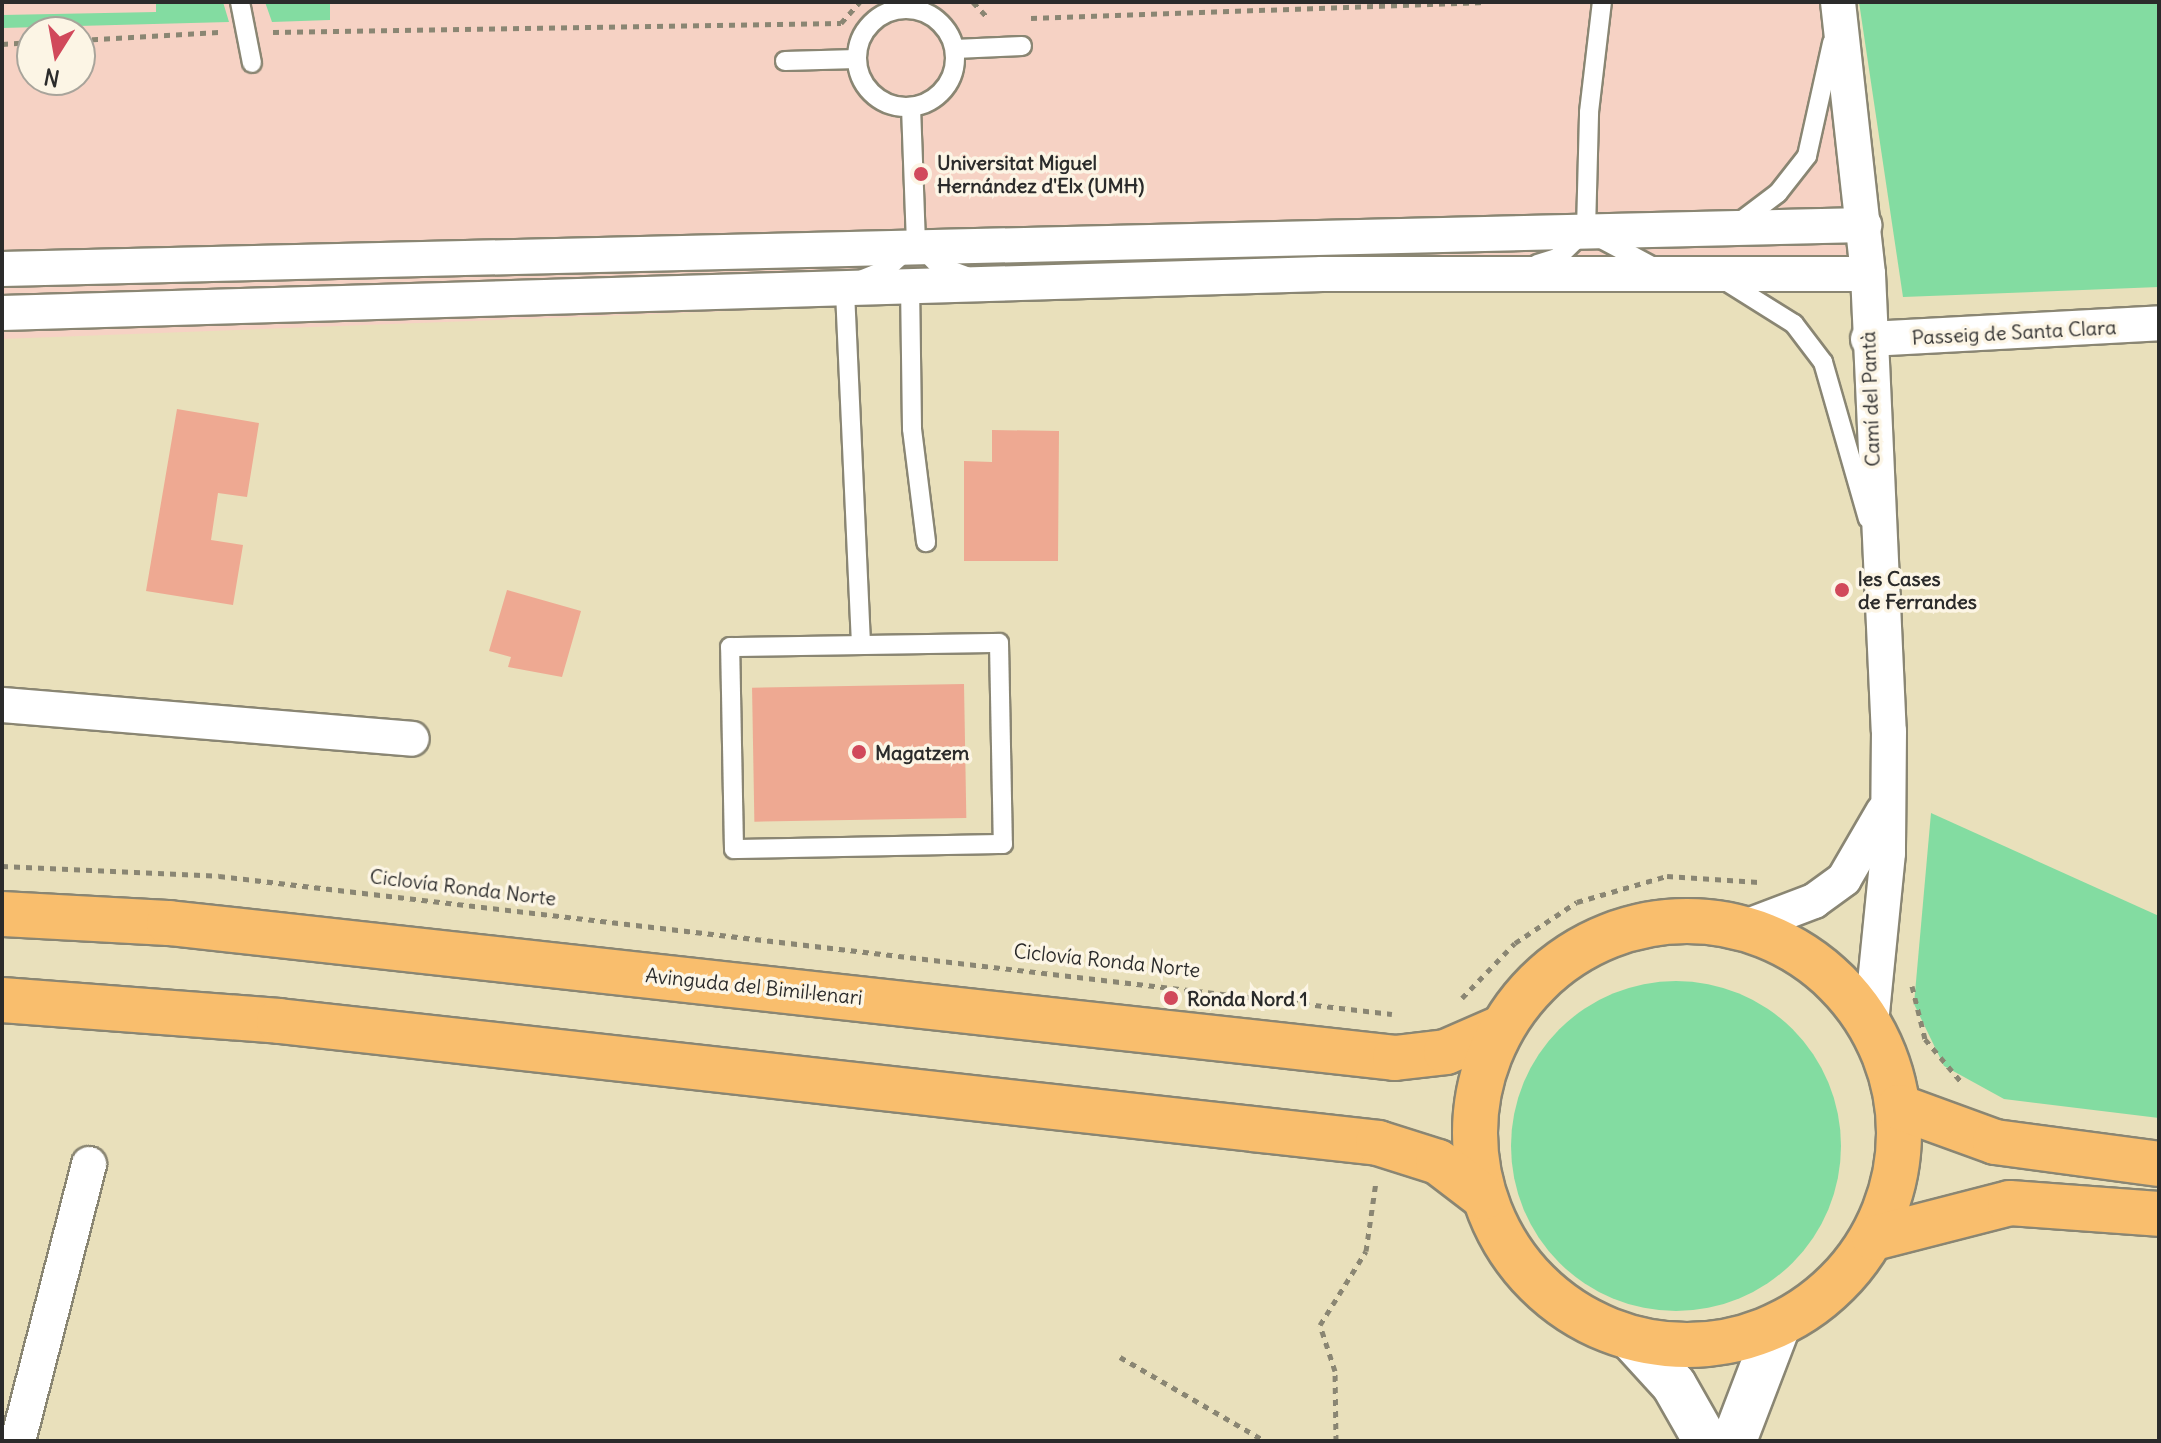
<!DOCTYPE html>
<html>
<head>
<meta charset="utf-8">
<style>
  body { margin:0 }
  #map { position:relative; width:2161px; height:1443px; overflow:hidden; background:#e9e0bb; font-family:Delius,sans-serif }
  div>[style] { position:absolute }
  .built>* { inset:0; background:#f6d2c4 }
  .green>* { inset:0; background:#83dca1 }
  .round { border-radius:50% }
  .building>* { inset:0; background:#eea992; transform-origin:0 0 }
  .path>* { height:5px; margin-top:-2.5px; transform-origin:0; background:repeating-linear-gradient(90deg,#8a8673 0 6px,transparent 0 12px) }
  .roads { filter:drop-shadow(2px 0 #8a8673) drop-shadow(-2px 0 #8a8673) drop-shadow(0 2px #8a8673) drop-shadow(0 -2px #8a8673) }
  .service>* { height:18px; margin:-9px; padding:0 9px; transform-origin:9px; border-radius:9px; background:#fff }
  .service>.ring { margin:-9px; padding:0; box-sizing:content-box; background:none; border:18px solid #fff; border-radius:50% }
  .minor>* { height:34px; margin:-17px; padding:0 17px; transform-origin:17px; border-radius:17px; background:#fff }
  .tertiary>* { height:44px; margin:-22px; padding:0 22px; transform-origin:22px; border-radius:22px; background:#fff }
  .primary>* { height:44px; margin:-22px; padding:0 22px; transform-origin:22px; border-radius:22px; background:#f9be6d }
  .primary>.ring { margin:-22px; padding:0; box-sizing:content-box; background:none; border:44px solid #f9be6d; border-radius:50% }
  .dots>* { width:22px; height:22px; translate:-50% -50%; box-sizing:border-box; border:4px solid #fcf5e5; border-radius:50% }
  span { translate:-50% -50%; white-space:nowrap; text-align:center; line-height:1.15; -webkit-text-stroke:7px #fcf5e5; paint-order:stroke }
  .poi-label { font-size:20px; color:#2b2b2b; font-weight:700 }
  .left { translate:0 -50%; text-align:left }
  .street-label { font-size:20px; color:#2b2b2b }
  .frame { position:absolute; inset:0; border:4px solid #2b2b2b; pointer-events:none }
  .north { position:absolute; left:16px; top:16px; width:80px; height:80px; box-sizing:border-box; background:#fcf5e5; border:2px solid #a8a49b; border-radius:50%; rotate:191deg; font-size:22px; font-weight:700; line-height:32px; text-align:center; color:#2b2b2b }
  .north::after { content:''; display:block; margin:auto; width:28px; height:36px; background:#d1495b; clip-path:polygon(50% 0,100% 100%,50% 72%,0 100%) }
</style>
</head>
<body>
<div id="map">
  <div class="built">
    <i style="clip-path:polygon(evenodd,2px 2px,1821px 2px,1849px 268px,2px 339px,2px 2px,32px 32px,80px 32px,80px 80px,32px 80px,32px 32px)"></i>
  </div>
  <div class="green">
    <i style="clip-path:polygon(156px 2px,223px 2px,229px 22px,2px 28px,2px 15px,156px 12px)"></i>
    <i style="clip-path:polygon(265px 2px,330px 2px,330px 20px,272px 22px)"></i>
    <i style="clip-path:polygon(1859px 2px,2159px 2px,2159px 287px,1903px 297px)"></i>
    <i style="clip-path:polygon(1931px 813px,2159px 916px,2159px 1118px,2004px 1099px,1944px 1066px,1914px 1004px)"></i>
    <i class="round" style="left:1511px;top:981px;width:330px;height:330px"></i>
  </div>
  <div class="building">
    <i style="clip-path:polygon(177px 409px,259px 423px,247px 497px,218px 493px,211px 540px,243px 545px,233px 605px,146px 591px)"></i>
    <i style="clip-path:polygon(992px 430px,1059px 431px,1058px 561px,964px 561px,964px 461px,992px 462px)"></i>
    <i style="clip-path:polygon(507px 590px,581px 611px,562px 677px,508px 667px,511px 657px,489px 651px)"></i>
    <i style="left:964px;top:684px;width:134px;height:212px;rotate:89deg"></i>
  </div>
  <div class="path">
    <i style="left:973px;top:2px;width:23px;rotate:47deg"></i>
    <i style="left:1031px;top:18px;width:455px;rotate:-2deg"></i>
    <i style="left:273px;top:32px;width:568px;rotate:-0.91deg"></i>
    <i style="left:841px;top:23px;width:28px;rotate:-48deg"></i>
    <i style="left:80px;top:40px;width:139px;rotate:-3.3deg"></i>
    <i style="left:2px;top:44px;width:30px;rotate:-4deg"></i>
    <i style="left:2px;top:866px;width:217px;rotate:2.6deg"></i>
    <i style="left:219px;top:876px;width:1181px;rotate:6.71deg"></i>
    <i style="left:1912px;top:986px;width:55px;rotate:76.2deg"></i>
    <i style="left:1925px;top:1039px;width:59px;rotate:49.8deg"></i>
    <i style="left:1462px;top:998px;width:76px;rotate:-46.1deg"></i>
    <i style="left:1515px;top:943px;width:74px;rotate:-33.5deg"></i>
    <i style="left:1577px;top:902px;width:94px;rotate:-16.1deg"></i>
    <i style="left:1667px;top:876px;width:92px;rotate:3.7deg"></i>
    <i style="left:1120px;top:1357px;width:168px;rotate:30.1deg"></i>
    <i style="left:1336px;top:1441px;width:70px;rotate:-90.8deg"></i>
    <i style="left:1335px;top:1371px;width:48px;rotate:-108.1deg"></i>
    <i style="left:1320px;top:1325px;width:87px;rotate:-58.1deg"></i>
    <i style="left:1366px;top:1251px;width:70px;rotate:-81.8deg"></i>
  </div>
  <div class="roads">
    <div class="service">
      <i style="left:240px;top:2px;width:62px;rotate:78.9deg"></i>
      <i class="ring" style="left:857px;top:9px;width:80px;height:80px"></i>
      <i style="left:955px;top:49px;width:67px;rotate:-2.6deg"></i>
      <i style="left:785px;top:61px;width:72px;rotate:-1.6deg"></i>
      <i style="left:911px;top:107px;width:135px;rotate:87.9deg"></i>
      <i style="left:916px;top:242px;width:33px;rotate:46deg"></i>
      <i style="left:939px;top:266px;width:29px;rotate:20deg"></i>
      <i style="left:1737px;top:224px;width:51px;rotate:-37.1deg"></i>
      <i style="left:1778px;top:193px;width:47px;rotate:-51.9deg"></i>
      <i style="left:1807px;top:156px;width:116px;rotate:-77.5deg"></i>
      <i style="left:1592px;top:234px;width:66px;rotate:28.1deg"></i>
      <i style="left:1537px;top:264px;width:21px;rotate:-17deg"></i>
      <i style="left:1557px;top:258px;width:40px;rotate:-44deg"></i>
      <i style="left:1586px;top:230px;width:118px;rotate:-88.5deg"></i>
      <i style="left:1589px;top:112px;width:111px;rotate:-83.3deg"></i>
      <i style="left:1727px;top:282px;width:79px;rotate:32.1deg"></i>
      <i style="left:1794px;top:324px;width:48px;rotate:52.7deg"></i>
      <i style="left:1823px;top:362px;width:163px;rotate:74deg"></i>
      <i style="left:910px;top:284px;width:145px;rotate:89.2deg"></i>
      <i style="left:912px;top:429px;width:114px;rotate:82.9deg"></i>
      <i style="left:999px;top:643px;width:201px;rotate:88.9deg"></i>
      <i style="left:1003px;top:844px;width:269px;rotate:178.9deg"></i>
      <i style="left:734px;top:849px;width:202px;rotate:-91.1deg"></i>
      <i style="left:730px;top:647px;width:269px;rotate:-0.9deg"></i>
      <i style="left:861px;top:644px;width:358px;rotate:-92.6deg"></i>
      <i style="left:845px;top:286px;width:43px;rotate:-21.8deg"></i>
      <i style="left:885px;top:270px;width:31px;rotate:-42deg"></i>
    </div>
    <div class="minor">
      <i style="left:1838px;top:2px;width:274px;rotate:83.7deg"></i>
      <i style="left:1868px;top:274px;width:457px;rotate:87.4deg"></i>
      <i style="left:1889px;top:731px;width:122px;rotate:90.5deg"></i>
      <i style="left:1888px;top:853px;width:172px;rotate:95.7deg"></i>
      <i style="left:2px;top:269px;width:1863px;rotate:-1.35deg"></i>
      <i style="left:2px;top:313px;width:1321px;rotate:-1.69deg"></i>
      <i style="left:1322px;top:274px;width:546px"></i>
      <i style="left:1868px;top:339px;width:291px;rotate:-3.1deg"></i>
      <i style="left:2px;top:705px;width:411px;rotate:4.7deg"></i>
      <i style="left:1743px;top:928px;width:76px;rotate:-20.8deg"></i>
      <i style="left:1814px;top:901px;width:37px;rotate:-36deg"></i>
      <i style="left:1844px;top:879px;width:78px;rotate:-59.8deg"></i>
      <i style="left:18px;top:1441px;width:286px;rotate:-75.6deg"></i>
    </div>
    <div class="tertiary">
      <i style="left:1632px;top:1339px;width:62px;rotate:47.6deg"></i>
      <i style="left:1674px;top:1385px;width:64px;rotate:60.3deg"></i>
      <i style="left:1734px;top:1441px;width:123px;rotate:-69.1deg"></i>
    </div>
    <div class="primary">
      <i style="left:2px;top:914px;width:167px;rotate:3.1deg"></i>
      <i style="left:169px;top:923px;width:1233px;rotate:6.28deg"></i>
      <i style="left:1395px;top:1058px;width:51px;rotate:-6.7deg"></i>
      <i style="left:1446px;top:1052px;width:60px;rotate:-23.6deg"></i>
      <i class="ring" style="left:1475px;top:921px;width:380px;height:380px"></i>
      <i style="left:2px;top:1000px;width:278px;rotate:4.3deg"></i>
      <i style="left:279px;top:1021px;width:1106px;rotate:6.33deg"></i>
      <i style="left:1378px;top:1143px;width:63px;rotate:17.6deg"></i>
      <i style="left:1438px;top:1162px;width:58px;rotate:37.3deg"></i>
      <i style="left:1899px;top:1107px;width:102px;rotate:20deg"></i>
      <i style="left:1995px;top:1142px;width:165px;rotate:7.6deg"></i>
      <i style="left:1874px;top:1238px;width:140px;rotate:-14.4deg"></i>
      <i style="left:2010px;top:1203px;width:149px;rotate:4.2deg"></i>
    </div>
  </div>
  <div class="dots">
    <i style="left:921px;top:174px;background:#d1495b"></i>
    <i style="left:1842px;top:590px;background:#d1495b"></i>
    <i style="left:859px;top:752px;background:#d1495b"></i>
    <i style="left:1171px;top:998px;background:#d1495b"></i>
  </div>
  <div class="poi-label">
    <span class="left" style="left:937px;top:174px">Universitat Miguel<br>Hernández d'Elx (UMH)</span>
    <span class="left" style="left:1858px;top:590px">les Cases<br>de Ferrandes</span>
    <span class="left" style="left:875px;top:752px">Magatzem</span>
    <span class="left" style="left:1187px;top:998px">Ronda Nord 1</span>
  </div>
  <div class="street-label">
    <span style="left:2014px;top:332px;rotate:-3deg">Passeig de Santa Clara</span>
    <span style="left:1870px;top:399px;rotate:-92deg">Camí del Pantà</span>
    <span style="left:463px;top:887px;rotate:7deg">Ciclovía Ronda Norte</span>
    <span style="left:1107px;top:960px;rotate:6deg">Ciclovía Ronda Norte</span>
    <span style="left:754px;top:986px;rotate:6deg">Avinguda del Bimil·lenari</span>
  </div>
  <div class="frame"></div>
  <div class="north">N</div>
</div>
</body>
</html>
